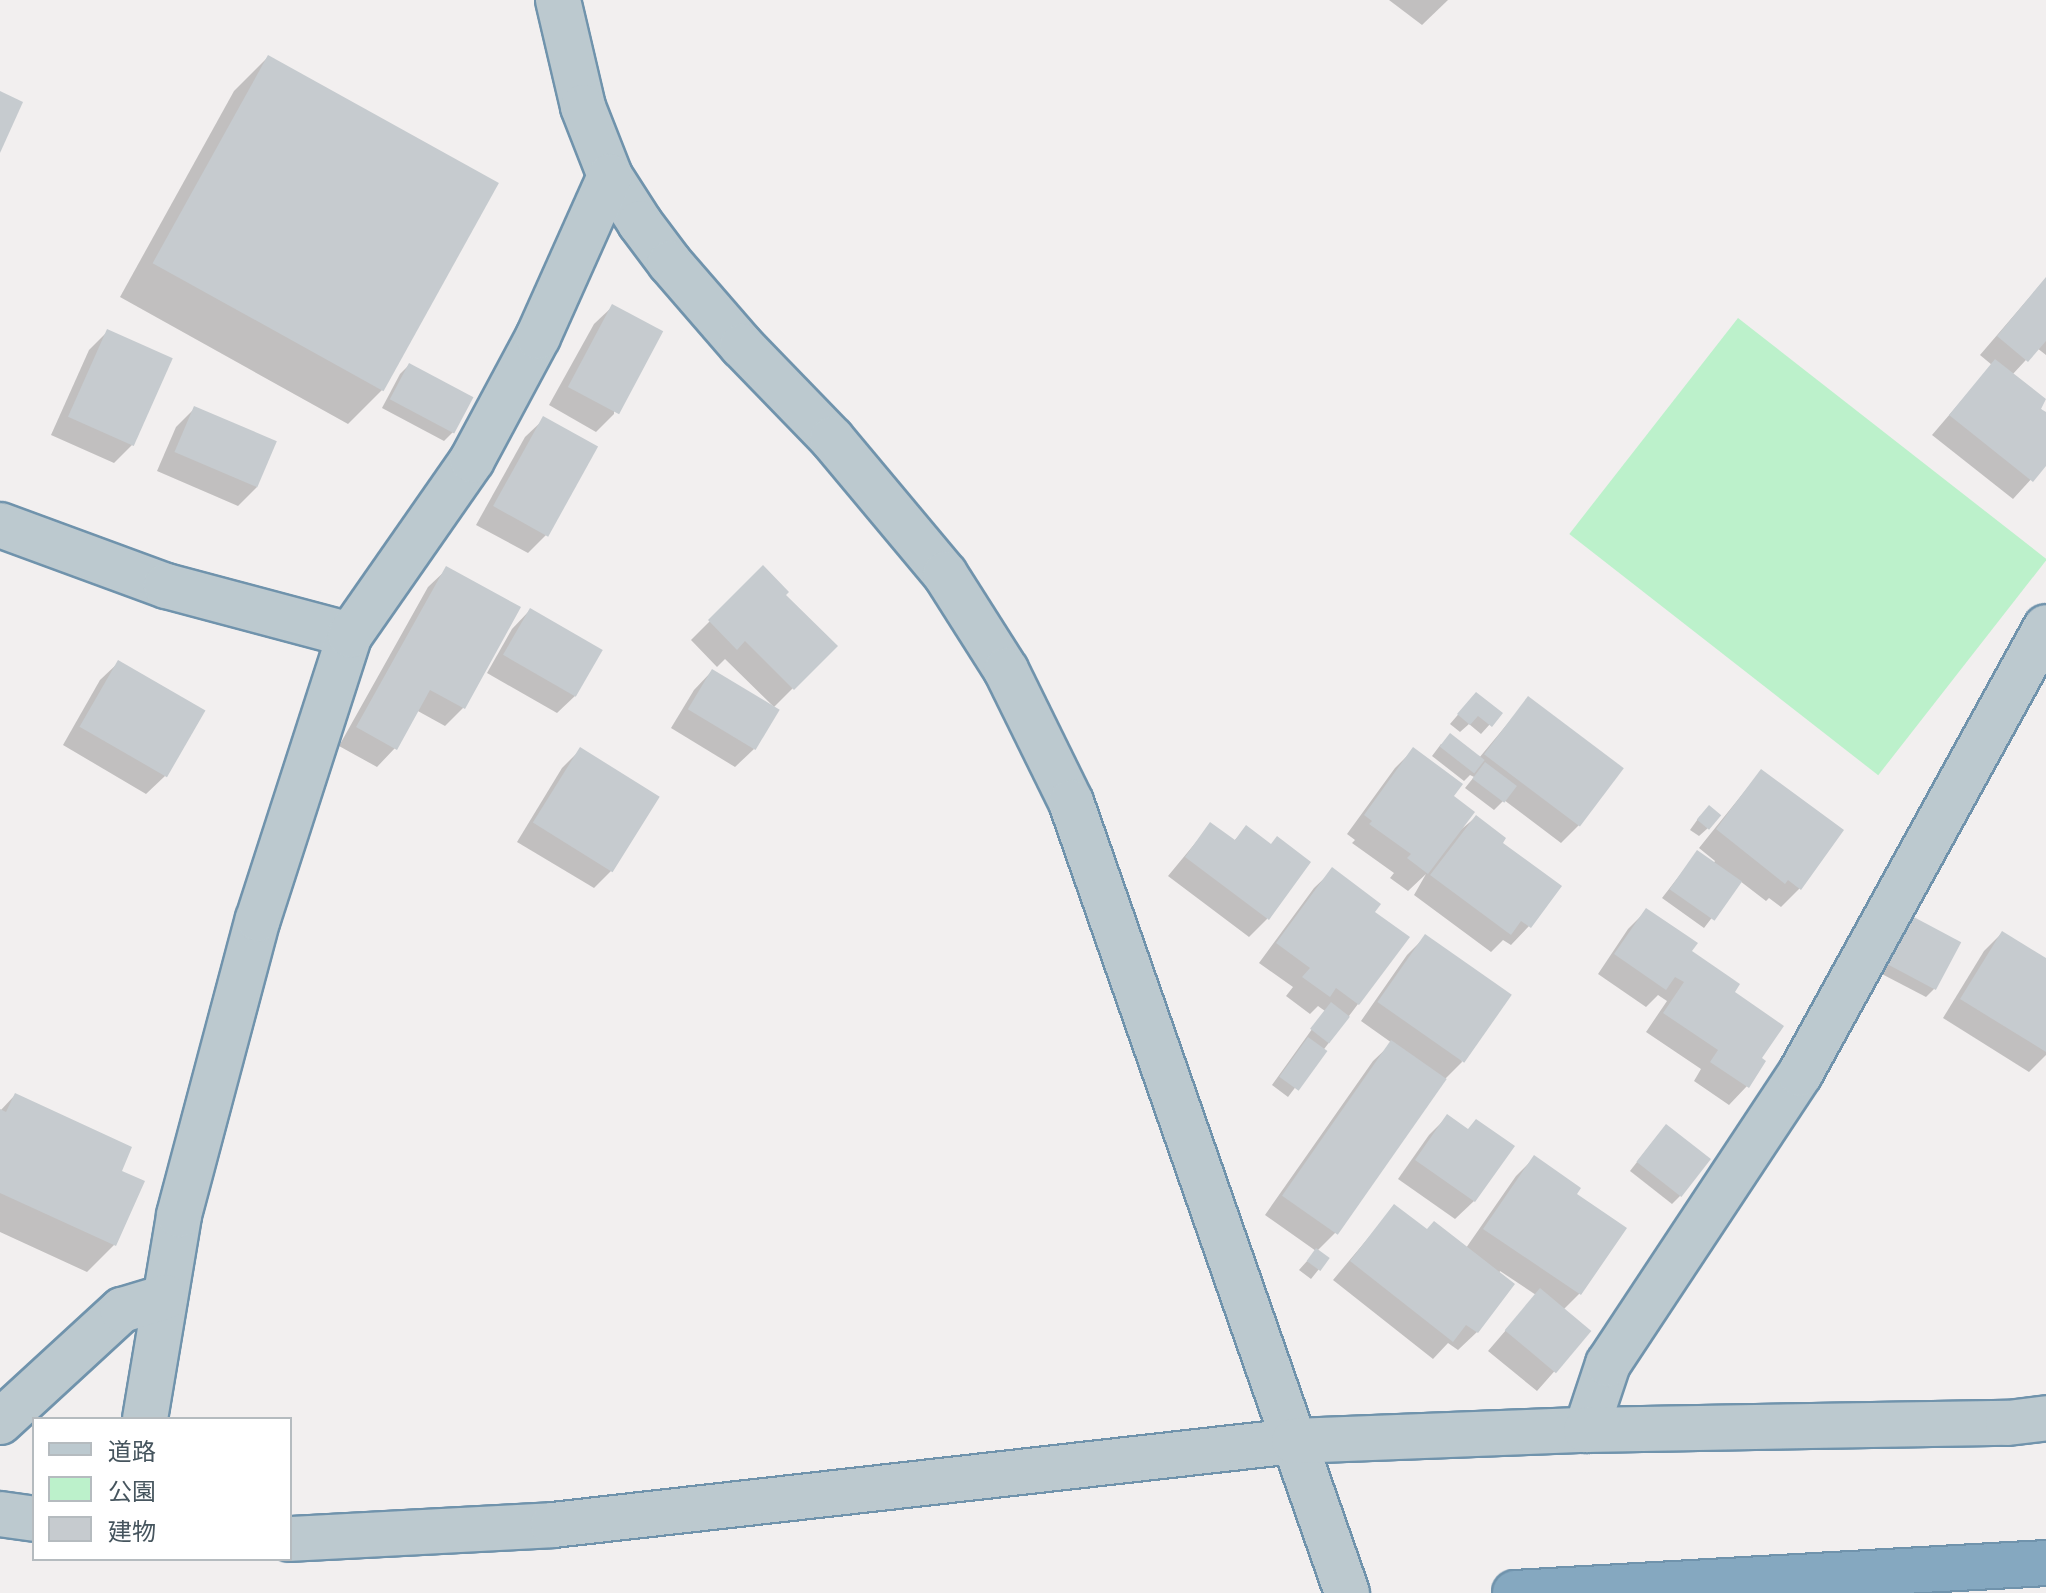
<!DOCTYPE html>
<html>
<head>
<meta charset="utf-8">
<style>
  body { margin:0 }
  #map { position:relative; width:2046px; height:1593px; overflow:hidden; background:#f2efef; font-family:Montserrat,"Noto Sans JP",sans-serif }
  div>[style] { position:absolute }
  .green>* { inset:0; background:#bcf1cb; transform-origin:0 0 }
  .shadow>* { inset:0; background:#0003 }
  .building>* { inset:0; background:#c6cbcf; transform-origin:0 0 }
  .roads { filter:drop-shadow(2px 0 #7093ac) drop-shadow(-2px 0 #7093ac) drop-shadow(0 2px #7093ac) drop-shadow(0 -2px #7093ac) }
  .minor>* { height:44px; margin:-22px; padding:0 22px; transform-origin:22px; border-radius:22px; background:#bcc9cf }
  .highway>* { height:44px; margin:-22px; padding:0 22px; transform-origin:22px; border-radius:22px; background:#85a8c0 }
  span { translate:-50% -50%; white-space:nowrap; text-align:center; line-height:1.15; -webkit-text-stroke:8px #fff; paint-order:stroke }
  .legend { position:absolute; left:32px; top:1417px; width:260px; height:144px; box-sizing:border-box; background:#fff; border:2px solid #b5bbbf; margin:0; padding:10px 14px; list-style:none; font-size:24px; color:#46555e }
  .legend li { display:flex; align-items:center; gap:16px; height:40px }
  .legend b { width:40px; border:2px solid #b5bbbf }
</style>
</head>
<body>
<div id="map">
  <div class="green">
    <i style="left:1738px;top:318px;width:392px;height:274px;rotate:38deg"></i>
  </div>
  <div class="shadow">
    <i style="clip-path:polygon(1389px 0,1448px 0,1422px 25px)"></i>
    <i style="clip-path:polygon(268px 57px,382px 390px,348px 424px,120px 297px,234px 91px)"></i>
    <i style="clip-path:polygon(2046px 278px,2046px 355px,2037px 348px,2012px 375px,2046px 415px,2046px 463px,2013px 499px,1932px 435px,1992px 365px,1980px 355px)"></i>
    <i style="clip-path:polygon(613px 306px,614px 414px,596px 432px,549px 405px,594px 324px)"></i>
    <i style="clip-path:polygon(107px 332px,132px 445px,114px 463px,51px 435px,89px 350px)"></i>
    <i style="clip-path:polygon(409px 365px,453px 432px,444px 441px,382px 408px,400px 374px)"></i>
    <i style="clip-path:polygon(194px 409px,257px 487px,238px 506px,157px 471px,176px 427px)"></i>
    <i style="clip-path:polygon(544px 419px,546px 535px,528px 553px,476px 525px,525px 437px)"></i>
    <i style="clip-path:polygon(763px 568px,783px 595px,835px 646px,774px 707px,725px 659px,717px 667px,691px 640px)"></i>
    <i style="clip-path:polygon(447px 569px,463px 708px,445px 726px,416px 710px,395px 748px,377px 767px,339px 746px,428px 587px)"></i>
    <i style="clip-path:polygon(530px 610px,576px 695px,557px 713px,487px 673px,512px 629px)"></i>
    <i style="clip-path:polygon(119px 662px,165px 776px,146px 794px,63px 745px,100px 680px)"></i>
    <i style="clip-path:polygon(712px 671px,754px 749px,735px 767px,671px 728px,694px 690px)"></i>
    <i style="clip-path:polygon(1528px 699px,1579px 825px,1561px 843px,1504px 800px,1494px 810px,1465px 788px,1474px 777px,1470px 775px,1464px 781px,1432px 756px,1441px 744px,1479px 758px)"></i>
    <i style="clip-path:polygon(1468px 703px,1500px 713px,1481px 734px,1469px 724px,1460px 732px,1450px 724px)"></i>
    <i style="clip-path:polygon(580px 750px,657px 798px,612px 870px,594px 888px,517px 842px,562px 768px)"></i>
    <i style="clip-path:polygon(1413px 750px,1452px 797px,1458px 832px,1476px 817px,1500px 843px,1529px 926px,1511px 945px,1503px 940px,1491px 952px,1414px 895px,1426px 874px,1408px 891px,1390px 878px,1394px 873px,1352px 843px,1355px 840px,1347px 834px,1395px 768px)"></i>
    <i style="clip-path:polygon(1761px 771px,1800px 888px,1781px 907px,1769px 898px,1766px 901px,1740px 881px,1704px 928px,1662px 898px,1697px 853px,1713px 864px,1715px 861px,1699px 848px)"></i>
    <i style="clip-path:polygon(1700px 816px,1708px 828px,1699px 836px,1690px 830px)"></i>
    <i style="clip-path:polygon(1211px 824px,1234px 841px,1246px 828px,1270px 846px,1267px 919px,1249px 937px,1168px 876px)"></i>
    <i style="clip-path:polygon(1333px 870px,1372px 912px,1358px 1004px,1288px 1097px,1272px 1085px,1325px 1011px,1318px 1006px,1310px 1014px,1286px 996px,1293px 987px,1259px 963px,1314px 888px)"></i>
    <i style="clip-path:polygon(1646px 911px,1732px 993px,1759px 1059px,1747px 1086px,1729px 1105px,1694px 1081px,1701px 1069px,1646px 1032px,1667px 1001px,1658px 995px,1646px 1007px,1598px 974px,1628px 929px)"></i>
    <i style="clip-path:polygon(1911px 917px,1959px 942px,1935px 988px,1926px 997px,1878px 972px)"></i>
    <i style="clip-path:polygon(2002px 933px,2046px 960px,2046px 1055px,2029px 1072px,1943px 1018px,1984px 951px)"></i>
    <i style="clip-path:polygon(1425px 937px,1462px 1062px,1443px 1081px,1335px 1233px,1317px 1251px,1327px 1259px,1311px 1279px,1299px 1270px,1316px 1251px,1265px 1215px,1373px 1061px,1392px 1043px,1361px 1021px,1407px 955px)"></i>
    <i style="clip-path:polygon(15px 1095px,119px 1172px,143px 1182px,114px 1245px,87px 1272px,0 1232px,0 1111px)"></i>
    <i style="clip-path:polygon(1447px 1117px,1474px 1201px,1455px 1219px,1398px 1179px,1429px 1135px)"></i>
    <i style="clip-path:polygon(1658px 1135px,1681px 1195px,1672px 1204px,1630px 1171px)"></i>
    <i style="clip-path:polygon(1534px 1158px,1574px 1195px,1624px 1228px,1579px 1294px,1563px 1310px,1589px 1332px,1537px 1391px,1488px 1351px,1536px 1295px,1500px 1271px,1477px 1332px,1458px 1350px,1448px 1343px,1433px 1359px,1333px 1280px,1395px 1206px,1426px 1231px,1466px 1248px,1516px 1176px)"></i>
  </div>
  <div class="building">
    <i style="left:268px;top:55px;width:264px;height:238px;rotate:29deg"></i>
    <i style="clip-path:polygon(0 91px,23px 102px,0 153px)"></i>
    <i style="clip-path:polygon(2046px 277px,2046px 341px,2028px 362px,1997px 336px)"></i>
    <i style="left:612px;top:304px;width:58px;height:94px;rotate:28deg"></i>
    <i style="left:107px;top:329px;width:72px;height:96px;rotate:24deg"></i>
    <i style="clip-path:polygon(1995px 359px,2046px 399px,2041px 409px,2046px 412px,2046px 466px,2033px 482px,1949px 415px)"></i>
    <i style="left:409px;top:363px;width:73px;height:41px;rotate:28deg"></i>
    <i style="left:194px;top:406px;width:90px;height:50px;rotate:23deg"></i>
    <i style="left:543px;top:416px;width:63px;height:103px;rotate:29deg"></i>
    <i style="clip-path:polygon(763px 565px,789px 592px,786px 595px,838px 646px,794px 690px,745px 641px,737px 650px,708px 620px)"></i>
    <i style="clip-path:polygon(446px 566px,521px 607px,465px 709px,430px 690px,397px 750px,356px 727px)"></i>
    <i style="left:530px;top:608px;width:84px;height:54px;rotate:30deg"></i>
    <i style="left:118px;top:660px;width:101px;height:77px;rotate:30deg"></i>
    <i style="left:712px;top:669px;width:79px;height:47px;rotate:31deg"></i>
    <i style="clip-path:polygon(1476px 692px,1503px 713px,1492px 727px,1478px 716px,1470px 725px,1457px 714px)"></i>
    <i style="left:1528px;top:696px;width:120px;height:73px;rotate:37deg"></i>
    <i style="left:1450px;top:733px;width:44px;height:17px;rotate:38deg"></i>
    <i style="left:580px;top:747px;width:94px;height:89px;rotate:32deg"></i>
    <i style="clip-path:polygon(1413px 747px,1463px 784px,1454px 796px,1475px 812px,1428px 874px,1407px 858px,1411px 854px,1369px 824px,1372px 821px,1364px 815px)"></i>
    <i style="left:1485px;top:762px;width:40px;height:21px;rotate:37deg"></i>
    <i style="clip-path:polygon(1761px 769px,1844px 830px,1801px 890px,1788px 880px,1785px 884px,1716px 829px)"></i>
    <i style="left:1709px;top:805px;width:16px;height:19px;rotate:40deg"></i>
    <i style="clip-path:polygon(1476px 815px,1506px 838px,1503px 843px,1562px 886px,1531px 928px,1521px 921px,1511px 935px,1430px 875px)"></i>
    <i style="clip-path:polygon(1210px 822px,1235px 840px,1246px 825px,1271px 844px,1277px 836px,1311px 862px,1269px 920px,1185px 857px)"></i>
    <i style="left:1697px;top:850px;width:55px;height:48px;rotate:35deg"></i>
    <i style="clip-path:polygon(1332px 867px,1381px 904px,1375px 912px,1410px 937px,1359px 1005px,1336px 988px,1330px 997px,1302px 977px,1310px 968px,1276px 943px)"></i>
    <i style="clip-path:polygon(1646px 908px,1698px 943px,1692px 951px,1740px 984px,1735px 992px,1784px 1026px,1762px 1058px,1766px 1061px,1749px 1088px,1710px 1062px,1718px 1050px,1663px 1013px,1684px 982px,1675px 977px,1666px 990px,1614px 954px)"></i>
    <i style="left:1910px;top:915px;width:58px;height:54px;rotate:28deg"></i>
    <i style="clip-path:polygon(2002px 931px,2046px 958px,2046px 1052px,1960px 999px)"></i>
    <i style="left:1425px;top:934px;width:106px;height:83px;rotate:35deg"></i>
    <i style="left:1331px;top:1002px;width:24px;height:34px;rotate:38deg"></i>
    <i style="left:1308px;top:1037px;width:24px;height:49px;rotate:36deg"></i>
    <i style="left:1391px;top:1040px;width:68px;height:190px;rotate:35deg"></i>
    <i style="clip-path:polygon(15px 1093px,132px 1147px,122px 1171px,145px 1181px,116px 1246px,0 1193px,0 1109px,6px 1112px)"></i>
    <i style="clip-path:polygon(1447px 1114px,1468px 1129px,1476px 1119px,1515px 1146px,1475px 1202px,1415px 1160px)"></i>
    <i style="left:1666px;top:1124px;width:57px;height:48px;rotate:38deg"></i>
    <i style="clip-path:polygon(1534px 1155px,1581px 1188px,1577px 1194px,1627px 1228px,1581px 1295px,1483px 1229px)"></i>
    <i style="clip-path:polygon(1394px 1204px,1427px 1229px,1434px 1221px,1515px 1284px,1478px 1333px,1466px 1325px,1453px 1342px,1350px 1261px)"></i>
    <i style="left:1316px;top:1248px;width:17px;height:16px;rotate:36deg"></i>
    <i style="left:1540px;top:1288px;width:67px;height:55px;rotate:40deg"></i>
  </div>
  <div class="roads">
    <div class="minor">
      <i style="left:558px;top:0;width:110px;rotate:76.8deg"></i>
      <i style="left:583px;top:107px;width:74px;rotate:68.6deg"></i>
      <i style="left:610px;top:176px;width:56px;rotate:57.4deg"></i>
      <i style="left:640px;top:223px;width:50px;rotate:53.1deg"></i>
      <i style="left:670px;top:263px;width:110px;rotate:49.1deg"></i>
      <i style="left:742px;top:346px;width:129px;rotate:45.9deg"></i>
      <i style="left:832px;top:439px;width:176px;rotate:50.1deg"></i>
      <i style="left:945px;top:574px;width:114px;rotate:57.6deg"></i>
      <i style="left:1006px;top:670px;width:147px;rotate:63.8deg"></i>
      <i style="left:1071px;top:802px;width:838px;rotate:70.76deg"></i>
      <i style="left:0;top:525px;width:177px;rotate:20.2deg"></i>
      <i style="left:166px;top:586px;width:190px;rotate:14.9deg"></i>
      <i style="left:145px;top:1419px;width:207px;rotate:-80.5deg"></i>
      <i style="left:179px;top:1215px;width:306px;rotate:-75.1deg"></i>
      <i style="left:258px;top:919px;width:299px;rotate:-72.1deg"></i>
      <i style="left:350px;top:635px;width:213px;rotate:-55.1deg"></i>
      <i style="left:472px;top:460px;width:140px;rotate:-61.8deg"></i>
      <i style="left:538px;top:337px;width:176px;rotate:-65.9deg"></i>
      <i style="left:0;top:1422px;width:166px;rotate:-42.6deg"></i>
      <i style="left:122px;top:1310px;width:45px;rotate:-16.8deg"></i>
      <i style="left:1586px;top:1430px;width:70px;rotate:-71.6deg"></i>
      <i style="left:1608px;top:1364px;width:348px;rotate:-56.5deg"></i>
      <i style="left:1800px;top:1074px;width:510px;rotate:-61.17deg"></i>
      <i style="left:0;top:1514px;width:34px;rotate:8deg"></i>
      <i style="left:290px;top:1539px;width:263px;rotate:-3deg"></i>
      <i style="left:553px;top:1525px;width:746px;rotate:-6.47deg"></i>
      <i style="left:1294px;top:1441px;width:292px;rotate:-2.2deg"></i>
      <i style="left:1586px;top:1430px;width:422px;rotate:-1deg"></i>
      <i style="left:2008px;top:1423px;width:38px;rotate:-7deg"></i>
    </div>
    <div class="highway">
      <i style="left:1515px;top:1593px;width:532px;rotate:-3.23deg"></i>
    </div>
  </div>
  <ul class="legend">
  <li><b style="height:10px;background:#bcc9cf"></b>道路</li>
  <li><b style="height:22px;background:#bcf1cb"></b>公園</li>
  <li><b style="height:22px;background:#c6cbcf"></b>建物</li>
  </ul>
</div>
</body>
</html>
